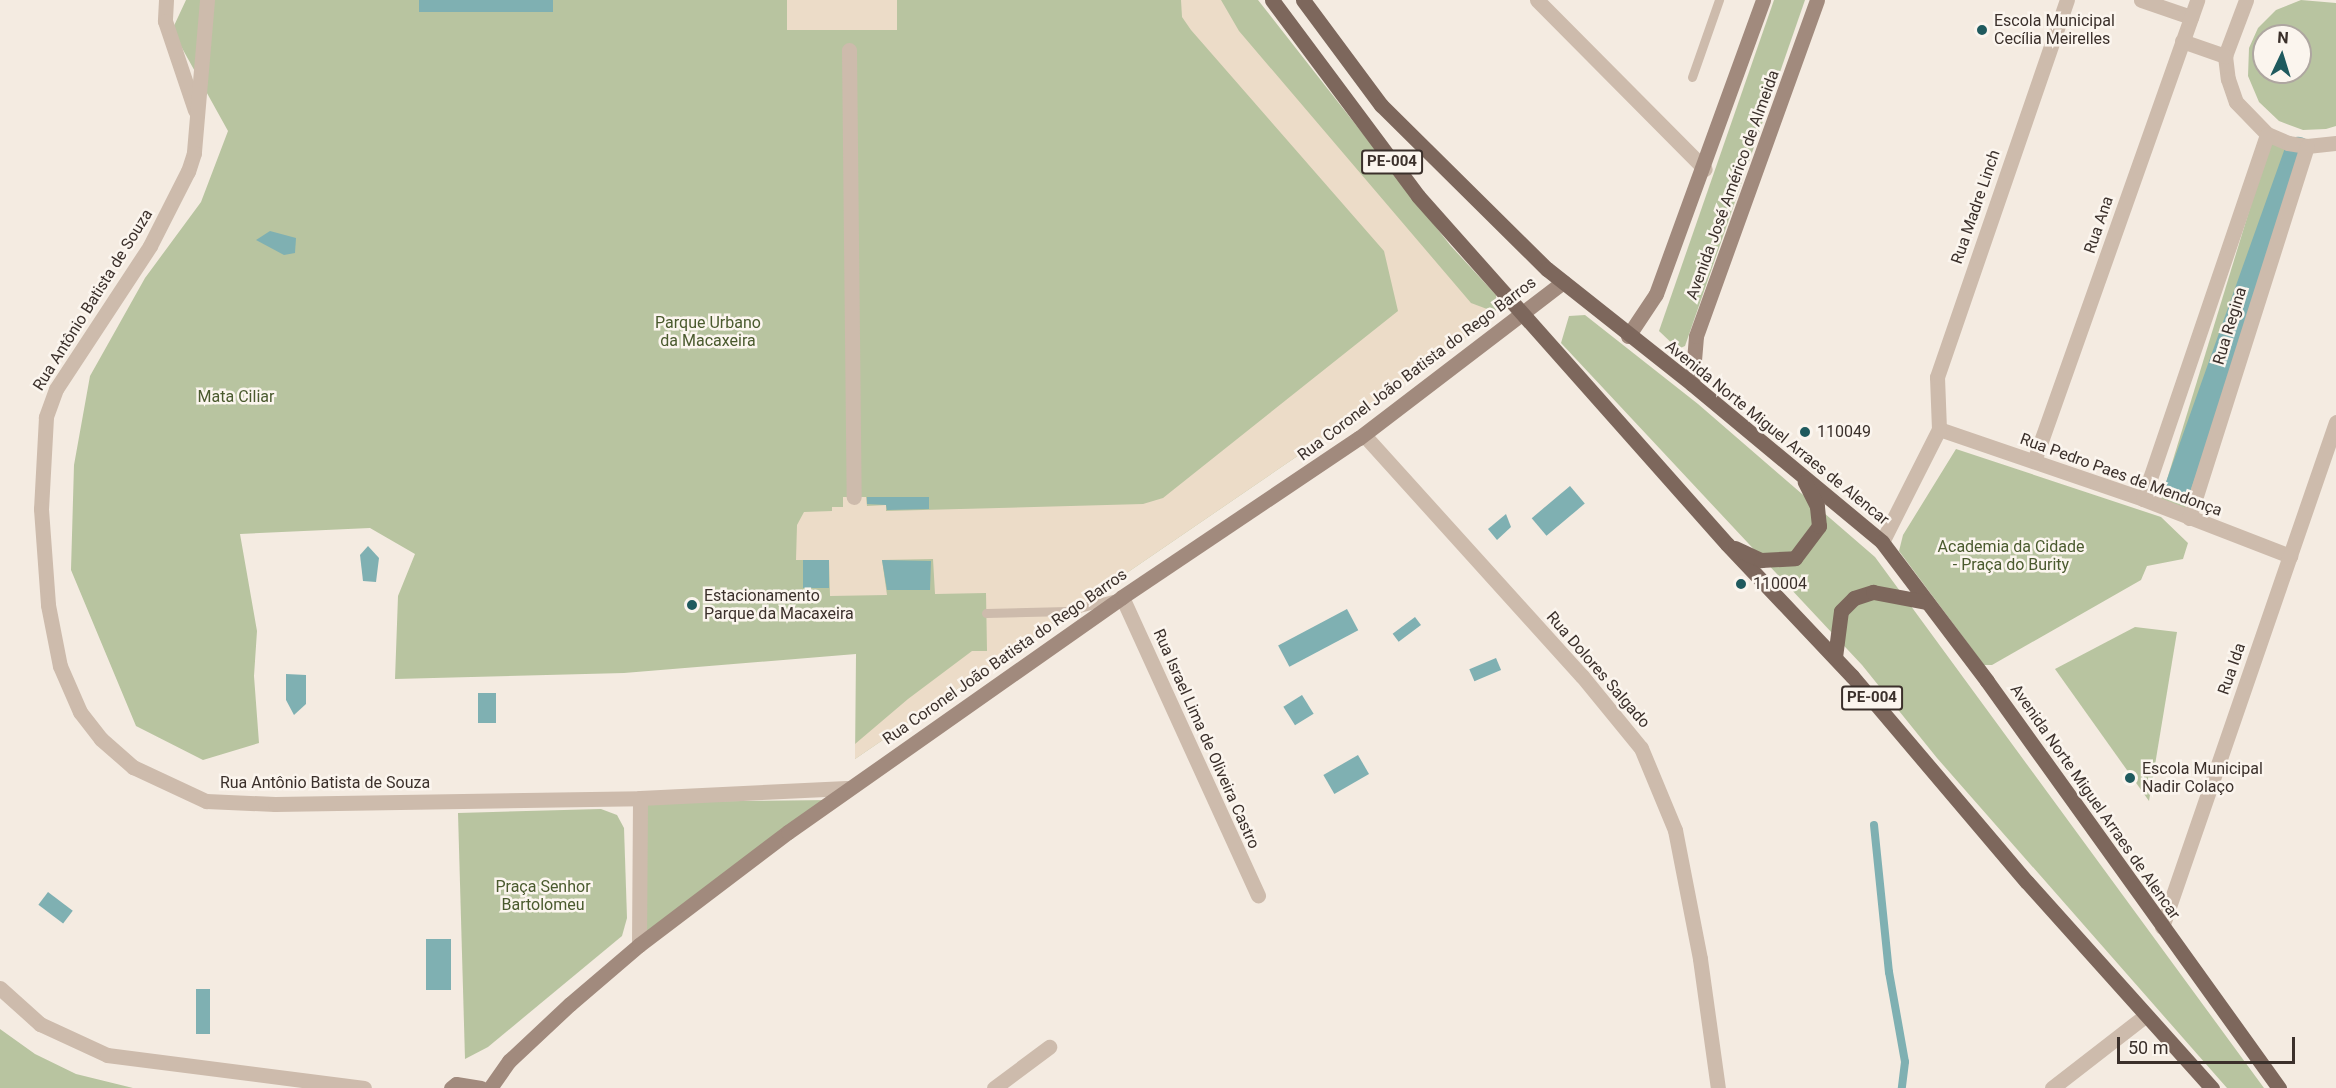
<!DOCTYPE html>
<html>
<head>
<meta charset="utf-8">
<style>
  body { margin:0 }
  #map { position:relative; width:2336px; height:1088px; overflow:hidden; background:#f4ebe1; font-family:Roboto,sans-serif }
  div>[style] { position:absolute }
  .green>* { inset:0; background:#b8c4a0; transform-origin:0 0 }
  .plaza>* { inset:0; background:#ecdcc8; transform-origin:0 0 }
  .water>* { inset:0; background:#7fb0b2; transform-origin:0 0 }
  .stream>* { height:8px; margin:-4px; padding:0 4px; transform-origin:4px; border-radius:4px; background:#7fb0b2 }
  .canal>* { height:26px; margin:-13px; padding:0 13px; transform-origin:13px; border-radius:13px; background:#7fb0b2 }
  .lane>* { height:9px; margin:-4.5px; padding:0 4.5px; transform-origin:4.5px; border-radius:4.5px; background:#cdbbac }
  .street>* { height:15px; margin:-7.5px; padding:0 7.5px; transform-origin:7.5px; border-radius:7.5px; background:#cdbbac }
  .secondary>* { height:15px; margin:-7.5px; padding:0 7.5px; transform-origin:7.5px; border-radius:7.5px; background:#a18a7d }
  .primary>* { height:15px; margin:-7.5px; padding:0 7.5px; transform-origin:7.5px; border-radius:7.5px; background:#7d675c }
  .dots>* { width:16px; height:16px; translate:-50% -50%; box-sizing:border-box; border:3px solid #fbf5ee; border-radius:50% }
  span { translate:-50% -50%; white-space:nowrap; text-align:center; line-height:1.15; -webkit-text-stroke:5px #fbf5ee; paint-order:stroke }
  .shield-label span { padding:2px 4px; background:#fbf5ee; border:2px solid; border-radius:4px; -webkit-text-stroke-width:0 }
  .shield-label { font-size:15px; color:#3b302b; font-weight:700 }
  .poi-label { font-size:16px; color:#3b302b }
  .left { translate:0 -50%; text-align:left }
  .street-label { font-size:16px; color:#3b302b }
  .park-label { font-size:16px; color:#4a5a2e }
  .north { position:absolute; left:2252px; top:24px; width:60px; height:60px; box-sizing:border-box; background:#fbf5ee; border:2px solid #aea6a0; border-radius:50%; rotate:4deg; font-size:16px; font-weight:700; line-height:24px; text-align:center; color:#3b302b }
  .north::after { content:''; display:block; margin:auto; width:21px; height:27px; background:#1f5a5e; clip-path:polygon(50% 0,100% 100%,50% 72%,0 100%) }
  .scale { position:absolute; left:2117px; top:1037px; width:178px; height:27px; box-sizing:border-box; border:3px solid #3b302b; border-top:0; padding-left:8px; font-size:18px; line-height:21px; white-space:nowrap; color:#3b302b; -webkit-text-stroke:4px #fbf5ee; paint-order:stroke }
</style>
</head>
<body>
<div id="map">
  <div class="green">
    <i style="clip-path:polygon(186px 0,1258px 0,1450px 245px,1496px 295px,1497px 308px,1491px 320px,1318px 442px,855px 759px,856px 654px,624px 673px,395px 679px,398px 596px,415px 554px,370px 528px,240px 534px,257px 631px,254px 676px,259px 743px,203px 760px,136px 726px,71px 570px,74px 465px,90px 376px,145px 278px,201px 202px,228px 131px,172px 30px)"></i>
    <i style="clip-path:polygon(1774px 0,1805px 0,1685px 346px,1678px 349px,1659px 331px)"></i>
    <i style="clip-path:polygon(evenodd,2301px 0,2336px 3px,2336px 126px,2326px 129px,2303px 130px,2279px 121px,2259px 102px,2248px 76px,2249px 48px,2258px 28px,2276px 10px,2301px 0,2264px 36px,2300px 36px,2300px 72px,2264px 72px,2264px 36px)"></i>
    <i style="left:2272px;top:136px;width:34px;height:383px;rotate:17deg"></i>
    <i style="clip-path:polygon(1585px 315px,1698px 404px,1875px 557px,2264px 1088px,2227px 1088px,1937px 758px,1862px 665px,1561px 343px,1569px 316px)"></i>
    <i style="clip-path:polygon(1956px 449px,2161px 517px,2188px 543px,2183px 559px,2147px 566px,2141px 580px,1992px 665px,1984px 665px,1899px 551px,1903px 535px)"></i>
    <i style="clip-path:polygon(2135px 627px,2177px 632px,2149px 801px,2055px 669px)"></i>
    <i style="clip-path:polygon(833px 800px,644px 935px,647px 802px)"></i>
    <i style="clip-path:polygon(601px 809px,617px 815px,624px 828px,627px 918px,622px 936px,488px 1047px,465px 1059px,458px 813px)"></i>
    <i style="clip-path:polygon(0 1029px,35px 1054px,76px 1074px,133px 1088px,0 1088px)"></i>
  </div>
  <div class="plaza">
    <i style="left:787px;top:0;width:110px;height:30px"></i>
    <i style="clip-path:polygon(1181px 0,1221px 0,1239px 31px,1471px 303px,1495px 312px,1491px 320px,1318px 442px,855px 759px,855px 744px,908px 699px,972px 651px,987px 651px,986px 593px,935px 594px,933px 559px,882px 560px,887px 595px,830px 596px,829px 560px,796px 560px,797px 525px,804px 512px,832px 511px,832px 507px,843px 507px,843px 497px,866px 497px,867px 506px,886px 505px,886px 511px,1143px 504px,1163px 498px,1398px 311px,1384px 251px,1191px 30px,1182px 17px)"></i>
  </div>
  <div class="water">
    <i style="left:419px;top:0;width:134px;height:12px"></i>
    <i style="clip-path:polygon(270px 231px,296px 238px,295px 253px,284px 255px,256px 240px)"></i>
    <i style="left:1570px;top:486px;width:23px;height:50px;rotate:50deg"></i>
    <i style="clip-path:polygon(867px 497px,929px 497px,929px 509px,887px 510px,886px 505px,867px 504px)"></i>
    <i style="clip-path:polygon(1506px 514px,1511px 527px,1497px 540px,1488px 529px)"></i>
    <i style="clip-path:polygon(368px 546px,379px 558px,376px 582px,363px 581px,360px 555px)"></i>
    <i style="left:803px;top:560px;width:26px;height:28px"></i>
    <i style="clip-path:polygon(882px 560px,931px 561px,930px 590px,887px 590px)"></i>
    <i style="left:1347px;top:609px;width:24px;height:78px;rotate:62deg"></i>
    <i style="left:1415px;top:617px;width:10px;height:28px;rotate:53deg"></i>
    <i style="left:1496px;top:658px;width:13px;height:29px;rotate:67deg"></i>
    <i style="clip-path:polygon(286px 674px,306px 675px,306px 704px,294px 715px,286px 700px)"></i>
    <i style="left:478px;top:693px;width:18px;height:30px"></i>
    <i style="left:1302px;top:695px;width:22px;height:22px;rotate:58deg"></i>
    <i style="left:1358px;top:755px;width:22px;height:40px;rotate:60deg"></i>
    <i style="left:48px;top:892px;width:31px;height:16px;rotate:37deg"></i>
    <i style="left:451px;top:939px;width:51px;height:25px;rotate:90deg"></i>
    <i style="left:196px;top:989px;width:14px;height:45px"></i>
  </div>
  <div class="stream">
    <i style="left:1874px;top:825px;width:148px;rotate:84.2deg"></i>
    <i style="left:1889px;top:972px;width:91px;rotate:79.9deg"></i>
    <i style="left:1905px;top:1062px;width:26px;rotate:97deg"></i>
  </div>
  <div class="canal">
    <i style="left:2178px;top:487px;width:358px;rotate:-70.4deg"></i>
  </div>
  <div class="lane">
    <i style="left:1692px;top:77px;width:82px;rotate:-70.7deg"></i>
    <i style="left:986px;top:613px;width:82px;rotate:-1.4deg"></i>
    <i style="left:1068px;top:611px;width:47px;rotate:-14.9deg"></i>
  </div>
  <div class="street">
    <i style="left:166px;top:0;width:21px;rotate:93deg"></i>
    <i style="left:165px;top:21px;width:94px;rotate:71.4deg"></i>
    <i style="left:207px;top:0;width:154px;rotate:94.9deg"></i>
    <i style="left:194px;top:153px;width:19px;rotate:108deg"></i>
    <i style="left:188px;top:171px;width:84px;rotate:116.9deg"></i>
    <i style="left:150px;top:246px;width:171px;rotate:123.3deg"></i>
    <i style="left:56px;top:389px;width:30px;rotate:110deg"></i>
    <i style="left:46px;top:417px;width:92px;rotate:93.1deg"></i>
    <i style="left:41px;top:509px;width:96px;rotate:85.8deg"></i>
    <i style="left:48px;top:605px;width:62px;rotate:78.9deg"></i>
    <i style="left:60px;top:666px;width:50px;rotate:66.5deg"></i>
    <i style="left:80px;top:712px;width:34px;rotate:52deg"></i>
    <i style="left:101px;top:739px;width:43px;rotate:41.2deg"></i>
    <i style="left:133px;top:767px;width:81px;rotate:25deg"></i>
    <i style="left:206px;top:801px;width:69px;rotate:2.5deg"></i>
    <i style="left:275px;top:804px;width:365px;rotate:-0.9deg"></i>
    <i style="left:640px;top:798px;width:207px;rotate:-2.8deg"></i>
    <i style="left:1537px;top:0;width:238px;rotate:45.2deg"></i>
    <i style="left:2141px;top:0;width:53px;rotate:18.8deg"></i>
    <i style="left:2246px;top:0;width:60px;rotate:110.6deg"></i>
    <i style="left:2225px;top:56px;width:23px;rotate:83deg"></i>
    <i style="left:2228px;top:79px;width:24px;rotate:71deg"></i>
    <i style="left:2236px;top:102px;width:45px;rotate:45.9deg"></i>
    <i style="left:2267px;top:134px;width:23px;rotate:23deg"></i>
    <i style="left:2288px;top:143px;width:19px;rotate:9deg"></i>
    <i style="left:2307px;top:146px;width:29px;rotate:-6deg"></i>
    <i style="left:2182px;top:41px;width:46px;rotate:19.2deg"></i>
    <i style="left:849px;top:50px;width:447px;rotate:89.4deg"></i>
    <i style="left:1939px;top:429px;width:216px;rotate:18.9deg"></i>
    <i style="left:2143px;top:499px;width:158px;rotate:21.2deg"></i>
    <i style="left:1364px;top:435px;width:325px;rotate:47.9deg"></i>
    <i style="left:1582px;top:676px;width:93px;rotate:50.7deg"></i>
    <i style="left:1641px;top:748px;width:89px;rotate:67.5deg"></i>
    <i style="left:1675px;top:830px;width:131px;rotate:79deg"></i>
    <i style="left:1700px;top:959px;width:130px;rotate:82.1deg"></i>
    <i style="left:2034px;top:461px;width:489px;rotate:-70.5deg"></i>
    <i style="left:2143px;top:499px;width:385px;rotate:-71.2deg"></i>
    <i style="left:2189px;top:518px;width:390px;rotate:-72.4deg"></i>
    <i style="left:1882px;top:542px;width:127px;rotate:-63.2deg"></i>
    <i style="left:1939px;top:429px;width:52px;rotate:-92.2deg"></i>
    <i style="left:1937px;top:377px;width:399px;rotate:-71deg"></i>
    <i style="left:1122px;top:597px;width:328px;rotate:65.5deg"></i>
    <i style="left:2162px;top:927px;width:534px;rotate:-70.99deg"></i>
    <i style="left:639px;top:945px;width:147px;rotate:-89.6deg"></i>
    <i style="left:0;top:988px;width:54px;rotate:42deg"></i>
    <i style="left:40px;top:1024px;width:74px;rotate:24.8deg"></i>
    <i style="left:107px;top:1055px;width:259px;rotate:7.3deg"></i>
    <i style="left:994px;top:1088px;width:69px;rotate:-36.7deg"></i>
    <i style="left:2052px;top:1088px;width:119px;rotate:-37.8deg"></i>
  </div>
  <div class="secondary">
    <i style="left:1628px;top:336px;width:50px;rotate:-56.3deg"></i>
    <i style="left:1656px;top:294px;width:313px;rotate:-70deg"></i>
    <i style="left:1692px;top:384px;width:48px;rotate:-85.2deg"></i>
    <i style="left:1696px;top:336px;width:357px;rotate:-70.2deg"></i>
    <i style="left:451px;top:1088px;width:6px;rotate:-39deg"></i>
    <i style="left:456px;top:1084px;width:25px;rotate:9deg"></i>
    <i style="left:490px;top:1088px;width:33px;rotate:-55deg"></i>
    <i style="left:509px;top:1061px;width:83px;rotate:-43.1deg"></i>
    <i style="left:570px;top:1004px;width:91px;rotate:-40.5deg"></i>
    <i style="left:639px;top:945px;width:187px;rotate:-37.2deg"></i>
    <i style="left:788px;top:832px;width:408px;rotate:-35.1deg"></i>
    <i style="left:1122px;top:597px;width:285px;rotate:-33.9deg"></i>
    <i style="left:1359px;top:438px;width:257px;rotate:-37.4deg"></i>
  </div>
  <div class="primary">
    <i style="left:1272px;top:0;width:244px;rotate:53.3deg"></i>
    <i style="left:1418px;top:196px;width:465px;rotate:48.4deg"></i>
    <i style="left:1727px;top:544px;width:182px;rotate:46.6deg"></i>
    <i style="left:1852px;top:676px;width:270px;rotate:49.7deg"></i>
    <i style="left:2027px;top:882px;width:277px;rotate:48.1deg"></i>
    <i style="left:1303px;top:0;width:131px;rotate:53.4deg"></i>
    <i style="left:1381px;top:105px;width:233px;rotate:44.7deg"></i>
    <i style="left:1547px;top:269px;width:185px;rotate:38.4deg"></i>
    <i style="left:1692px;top:384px;width:247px;rotate:39.7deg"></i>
    <i style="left:1882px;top:542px;width:174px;rotate:52.9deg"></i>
    <i style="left:1987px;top:681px;width:501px;rotate:54.34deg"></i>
    <i style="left:1735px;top:548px;width:29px;rotate:25deg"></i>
    <i style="left:1761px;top:560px;width:34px;rotate:-3deg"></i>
    <i style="left:1795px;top:558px;width:40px;rotate:-53deg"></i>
    <i style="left:1819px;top:526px;width:20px;rotate:-96deg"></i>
    <i style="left:1817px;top:506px;width:27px;rotate:-117deg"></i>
    <i style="left:1835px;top:657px;width:46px;rotate:-82.6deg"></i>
    <i style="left:1841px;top:611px;width:18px;rotate:-45deg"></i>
    <i style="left:1854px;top:598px;width:20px;rotate:-18deg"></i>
    <i style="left:1873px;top:592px;width:55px;rotate:10.5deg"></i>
  </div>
  <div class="dots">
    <i style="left:1982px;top:30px;background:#1f5a5e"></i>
    <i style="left:1805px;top:432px;background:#1f5a5e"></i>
    <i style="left:1741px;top:584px;background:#1f5a5e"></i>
    <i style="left:692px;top:605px;background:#1f5a5e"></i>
    <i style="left:2130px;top:778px;background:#1f5a5e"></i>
  </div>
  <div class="shield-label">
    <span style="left:1392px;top:162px">PE-004</span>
    <span style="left:1872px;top:698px">PE-004</span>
  </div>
  <div class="poi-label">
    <span class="left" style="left:1994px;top:30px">Escola Municipal<br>Cecília Meirelles</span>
    <span class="left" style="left:1817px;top:432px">110049</span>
    <span class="left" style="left:1753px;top:584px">110004</span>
    <span class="left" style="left:704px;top:605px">Estacionamento<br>Parque da Macaxeira</span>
    <span class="left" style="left:2142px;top:778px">Escola Municipal<br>Nadir Colaço</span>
  </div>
  <div class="street-label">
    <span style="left:1733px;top:185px;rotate:-70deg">Avenida José Américo de Almeida</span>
    <span style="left:1976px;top:207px;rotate:-71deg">Rua Madre Linch</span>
    <span style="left:2099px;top:225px;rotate:-71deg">Rua Ana</span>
    <span style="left:93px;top:300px;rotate:-58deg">Rua Antônio Batista de Souza</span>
    <span style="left:2230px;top:326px;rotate:-73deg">Rua Regina</span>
    <span style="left:1417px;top:369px;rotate:-37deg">Rua Coronel João Batista do Rego Barros</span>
    <span style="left:1777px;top:433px;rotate:39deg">Avenida Norte Miguel Arraes de Alencar</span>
    <span style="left:2121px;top:475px;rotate:20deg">Rua Pedro Paes de Mendonça</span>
    <span style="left:1005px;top:657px;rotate:-35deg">Rua Coronel João Batista do Rego Barros</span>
    <span style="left:2232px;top:669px;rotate:-71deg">Rua Ida</span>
    <span style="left:1598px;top:670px;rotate:49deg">Rua Dolores Salgado</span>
    <span style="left:1206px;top:739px;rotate:66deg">Rua Israel Lima de Oliveira Castro</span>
    <span style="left:325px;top:783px">Rua Antônio Batista de Souza</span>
    <span style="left:2095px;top:802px;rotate:55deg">Avenida Norte Miguel Arraes de Alencar</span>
  </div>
  <div class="park-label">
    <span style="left:708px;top:332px">Parque Urbano<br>da Macaxeira</span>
    <span style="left:236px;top:397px">Mata Ciliar</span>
    <span style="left:2011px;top:556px">Academia da Cidade<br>- Praça do Burity</span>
    <span style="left:543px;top:896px">Praça Senhor<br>Bartolomeu</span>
  </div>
  <div class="north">N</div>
  <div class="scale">50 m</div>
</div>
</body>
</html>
